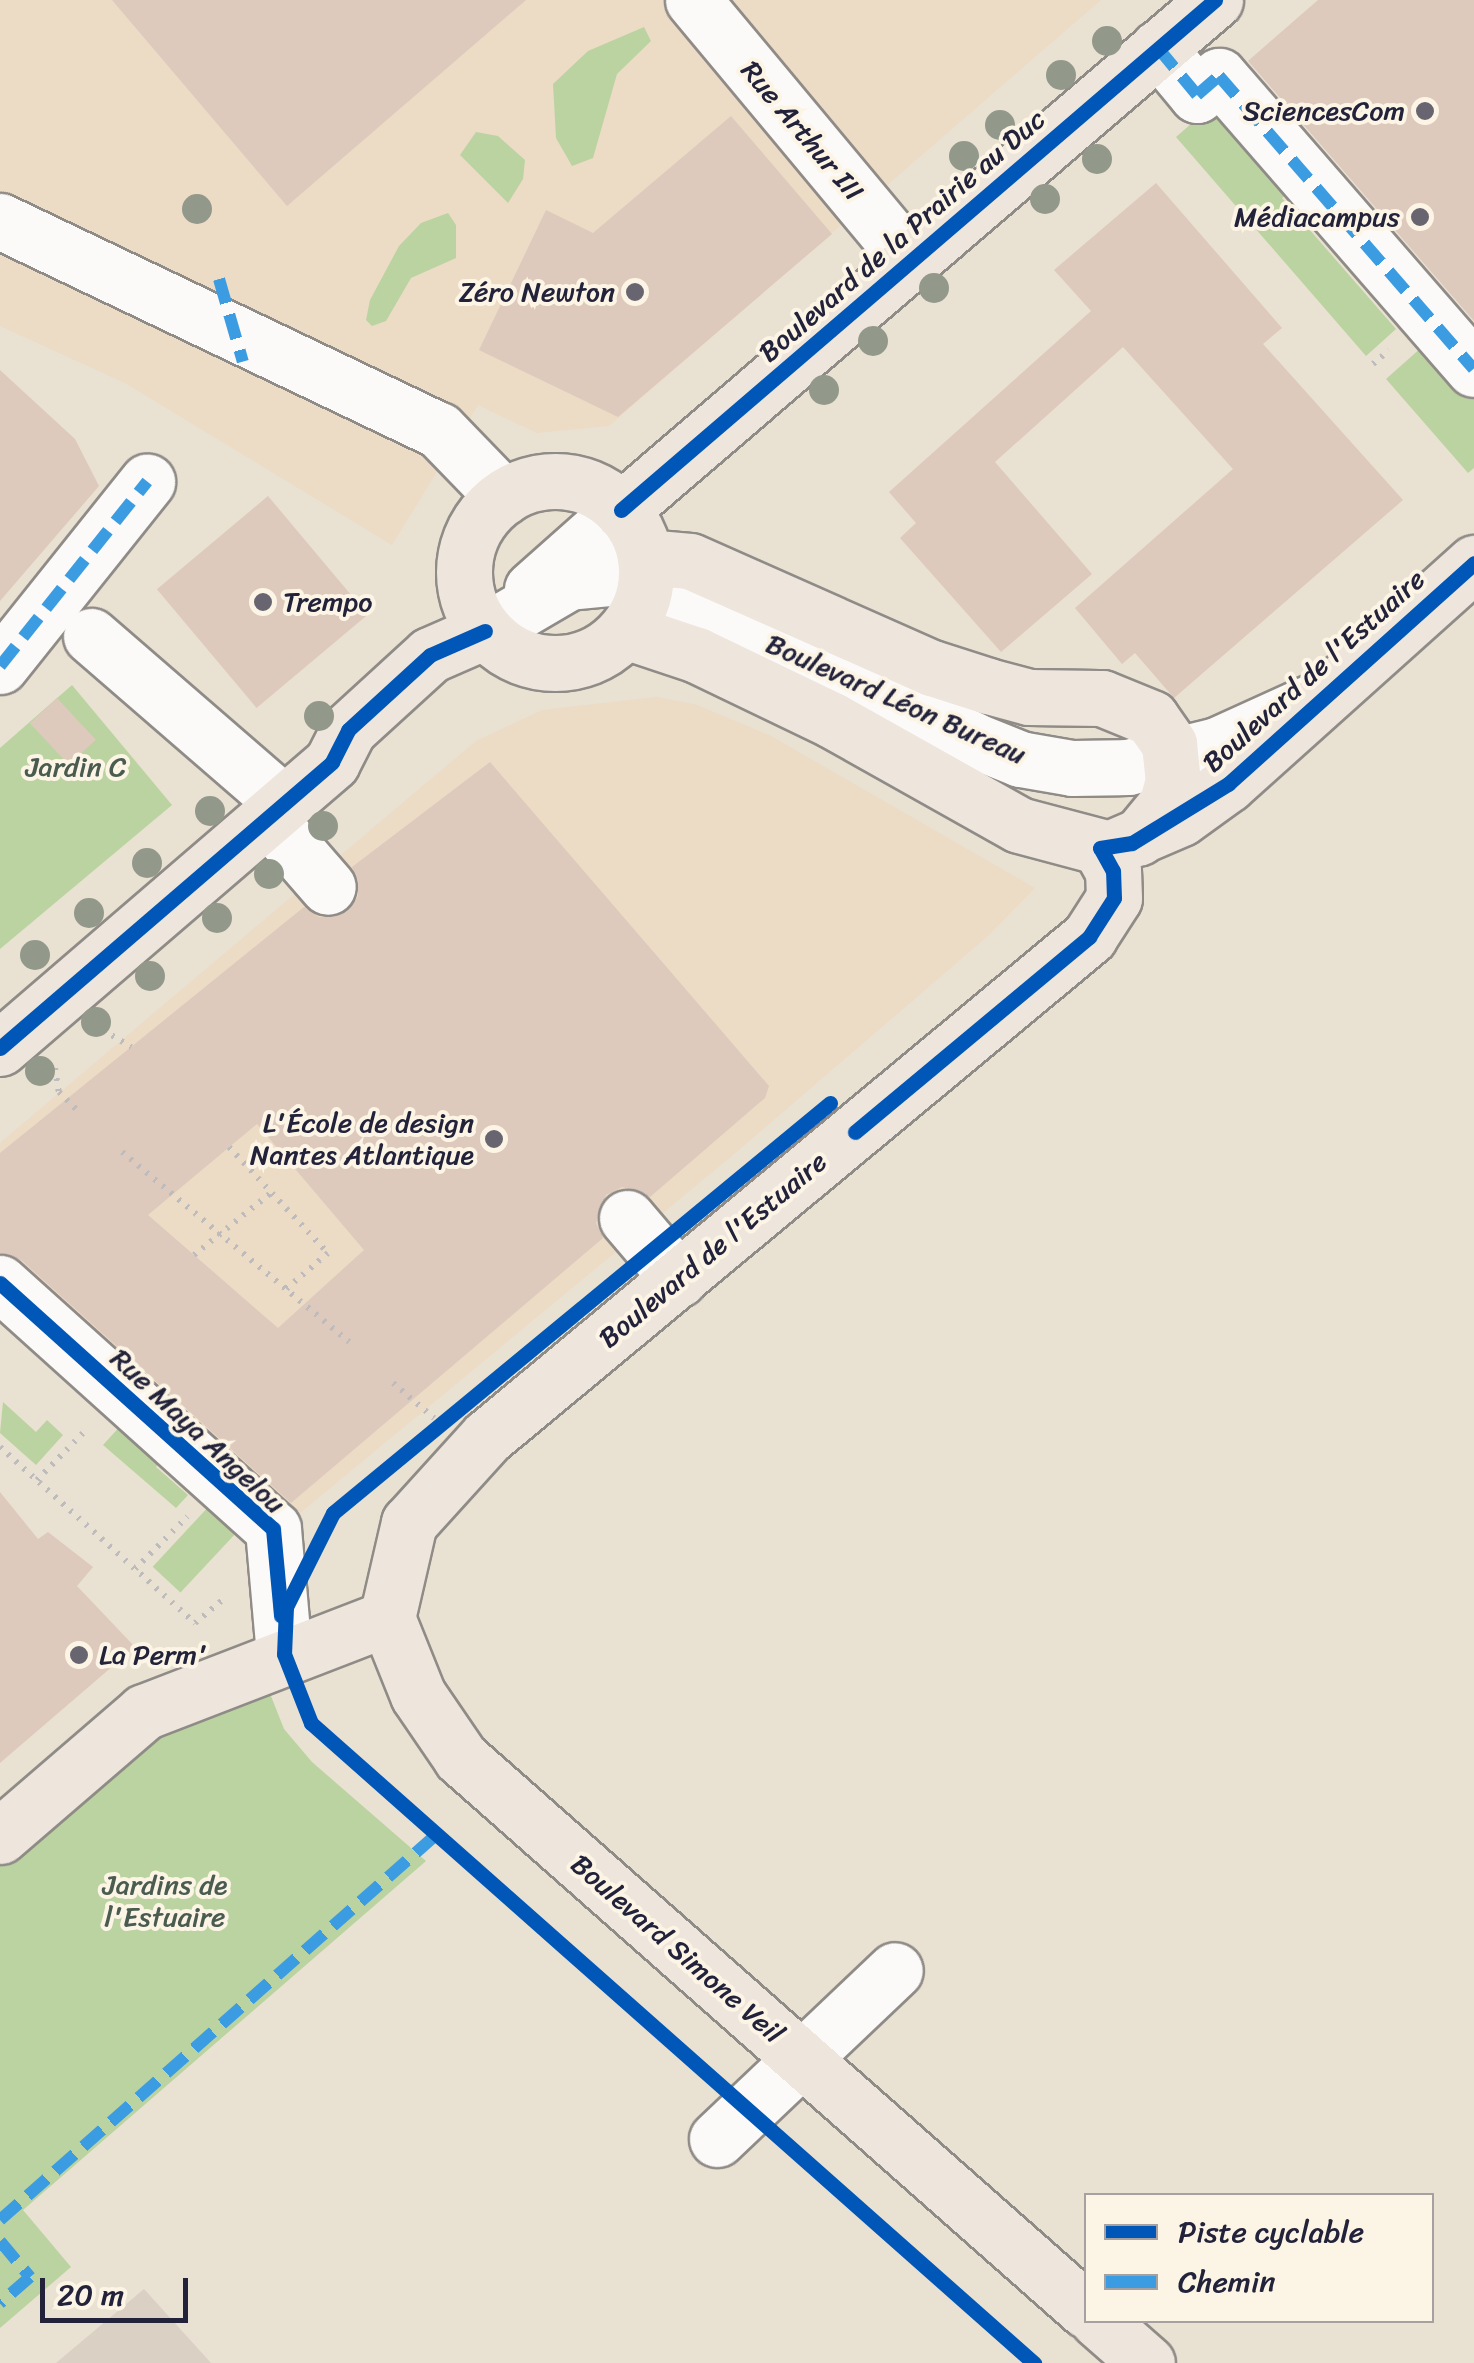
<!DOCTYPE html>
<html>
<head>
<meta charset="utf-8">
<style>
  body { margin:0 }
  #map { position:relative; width:1474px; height:2363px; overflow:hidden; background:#e9e1d2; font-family:Sriracha,sans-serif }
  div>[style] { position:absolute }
  .built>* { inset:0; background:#ecdbc5 }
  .industrial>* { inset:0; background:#dad0c4 }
  .green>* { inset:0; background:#bbd3a0; transform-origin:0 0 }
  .building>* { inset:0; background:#ddcabc; transform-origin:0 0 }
  .path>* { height:6px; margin-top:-3px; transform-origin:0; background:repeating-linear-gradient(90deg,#bdbbbb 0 2.5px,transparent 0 10.5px) }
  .roads { filter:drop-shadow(2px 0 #8f8b87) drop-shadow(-2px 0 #8f8b87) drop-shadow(0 2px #8f8b87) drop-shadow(0 -2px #8f8b87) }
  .minor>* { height:55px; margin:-27.5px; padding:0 27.5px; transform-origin:27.5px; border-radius:27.5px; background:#fcfaf8 }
  .major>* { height:55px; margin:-27.5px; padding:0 27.5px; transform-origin:27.5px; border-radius:27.5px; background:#eee5dd }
  .major>.ring { margin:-27.5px; padding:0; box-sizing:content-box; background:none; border:55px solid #eee5dd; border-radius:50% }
  .quiet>* { height:12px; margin-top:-6px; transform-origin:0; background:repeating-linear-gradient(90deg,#3c9ce2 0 25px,transparent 0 37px) }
  .cycleway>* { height:15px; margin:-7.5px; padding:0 7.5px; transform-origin:7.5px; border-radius:7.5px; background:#0057b8 }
  .trees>* { width:30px; height:30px; margin:-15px; border-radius:50%; background:#92988a }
  .dots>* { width:28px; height:28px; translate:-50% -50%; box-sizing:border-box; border:5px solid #fcf5e5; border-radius:50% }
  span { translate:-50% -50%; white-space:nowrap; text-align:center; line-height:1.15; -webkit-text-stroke:8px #fcf5e5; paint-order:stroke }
  .poi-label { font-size:28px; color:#22223b }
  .right { translate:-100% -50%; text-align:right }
  .left { translate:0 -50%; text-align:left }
  .street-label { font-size:28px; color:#22223b }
  .park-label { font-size:28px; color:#4a5c50 }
  .legend { position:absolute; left:1084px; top:2193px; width:350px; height:130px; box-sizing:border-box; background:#fcf5e5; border:2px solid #a5a1a1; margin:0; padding:12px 18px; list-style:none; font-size:30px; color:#22223b }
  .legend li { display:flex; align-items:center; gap:20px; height:50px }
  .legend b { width:50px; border:2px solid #a5a1a1 }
  .scale { position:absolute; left:40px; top:2278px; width:148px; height:45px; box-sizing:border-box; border:5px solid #22223b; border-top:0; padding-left:12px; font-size:30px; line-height:35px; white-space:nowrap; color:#22223b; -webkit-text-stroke:8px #fcf5e5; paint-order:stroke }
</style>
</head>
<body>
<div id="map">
  <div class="built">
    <i style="clip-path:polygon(0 0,1101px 0,609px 426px,537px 433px,478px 405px,392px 545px,125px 383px,0 326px)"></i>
    <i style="clip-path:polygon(657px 697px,697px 705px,771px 736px,1035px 888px,988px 936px,727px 1160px,288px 1523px,0 1271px,0 1143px,476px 741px,542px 710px)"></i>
  </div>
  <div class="industrial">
    <i style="clip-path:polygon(144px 2289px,211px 2363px,56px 2363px)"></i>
  </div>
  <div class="green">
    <i style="clip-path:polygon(644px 27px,651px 41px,617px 74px,593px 158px,572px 166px,556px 138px,553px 84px,588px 51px)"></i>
    <i style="clip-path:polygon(1222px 97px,1297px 184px,1282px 198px,1396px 329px,1366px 356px,1176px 137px)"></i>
    <i style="clip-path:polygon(476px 132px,498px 136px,525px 160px,523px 179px,508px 203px,460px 155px)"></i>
    <i style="clip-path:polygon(448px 213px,456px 225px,456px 258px,411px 278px,386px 321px,372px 326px,366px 320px,370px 300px,399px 246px,421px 223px)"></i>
    <i style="clip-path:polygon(1431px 339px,1474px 388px,1474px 468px,1468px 473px,1386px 379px)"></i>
    <i style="clip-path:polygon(72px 685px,172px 805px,0 949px,0 748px)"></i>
    <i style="clip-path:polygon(3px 1402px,36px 1432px,47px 1420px,63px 1435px,36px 1465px,0 1433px)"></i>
    <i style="clip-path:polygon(134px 1411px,173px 1446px,156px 1467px,188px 1495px,176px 1508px,103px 1445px)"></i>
    <i style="left:212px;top:1503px;width:38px;height:87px;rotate:43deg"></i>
    <i style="clip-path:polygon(269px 1691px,284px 1729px,312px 1762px,426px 1861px,23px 2210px,71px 2267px,0 2328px,0 1860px,101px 1770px,189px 1714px)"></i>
  </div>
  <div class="building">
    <i style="clip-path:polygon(112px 0,526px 0,287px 206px)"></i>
    <i style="clip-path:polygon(1318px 0,1474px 0,1474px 321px,1248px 61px)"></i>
    <i style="clip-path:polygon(731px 116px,832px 234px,618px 417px,479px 350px,546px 210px,593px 233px)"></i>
    <i style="clip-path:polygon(1156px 183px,1282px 328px,1263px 344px,1403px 500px,1174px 698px,1135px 653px,1122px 664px,1075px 608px,1233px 469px,1123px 347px,995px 462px,1092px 574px,1001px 652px,900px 538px,916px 523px,889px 492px,1091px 311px,1054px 270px)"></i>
    <i style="clip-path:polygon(0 370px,75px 439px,99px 486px,0 601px)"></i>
    <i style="left:268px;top:496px;width:155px;height:145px;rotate:50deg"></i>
    <i style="left:57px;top:698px;width:57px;height:37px;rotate:47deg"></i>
    <i style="clip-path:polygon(evenodd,490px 762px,769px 1086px,765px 1098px,650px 1197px,622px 1187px,606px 1195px,596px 1223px,603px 1238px,291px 1503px,21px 1260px,0 1253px,0 1153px,304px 907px,319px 917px,348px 911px,358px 896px,352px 867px,490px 762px,257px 1124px,364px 1250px,278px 1328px,148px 1215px,257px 1124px)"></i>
    <i style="clip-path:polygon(0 1492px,38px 1539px,48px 1532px,93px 1567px,77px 1586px,135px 1647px,0 1763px)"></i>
  </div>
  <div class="path">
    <i style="left:1373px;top:364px;width:21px;rotate:-41deg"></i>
    <i style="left:103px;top:1030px;width:33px;rotate:31deg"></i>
    <i style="left:55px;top:1068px;width:24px;rotate:81deg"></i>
    <i style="left:59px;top:1092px;width:27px;rotate:45deg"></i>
    <i style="left:229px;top:1147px;width:145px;rotate:47deg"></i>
    <i style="left:328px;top:1253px;width:55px;rotate:139.4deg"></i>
    <i style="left:122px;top:1152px;width:296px;rotate:39.9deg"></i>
    <i style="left:194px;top:1255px;width:100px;rotate:-38.9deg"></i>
    <i style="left:393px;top:1383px;width:54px;rotate:40.5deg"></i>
    <i style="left:0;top:1447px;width:263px;rotate:42.1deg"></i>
    <i style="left:195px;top:1623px;width:40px;rotate:-40deg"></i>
    <i style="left:37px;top:1480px;width:69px;rotate:-45.6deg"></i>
    <i style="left:135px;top:1569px;width:74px;rotate:-45deg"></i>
  </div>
  <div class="roads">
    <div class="minor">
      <i style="left:693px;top:0;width:341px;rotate:50.2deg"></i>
      <i style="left:1158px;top:48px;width:61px;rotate:50.3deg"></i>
      <i style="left:1197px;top:95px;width:29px;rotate:-41deg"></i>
      <i style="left:1219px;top:76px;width:388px;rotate:49deg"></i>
      <i style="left:0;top:221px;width:486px;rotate:25.5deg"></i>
      <i style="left:439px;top:430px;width:93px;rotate:45.9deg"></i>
      <i style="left:532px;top:589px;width:119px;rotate:-41.6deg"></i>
      <i style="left:485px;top:631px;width:97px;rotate:-30.3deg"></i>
      <i style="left:569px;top:582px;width:50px;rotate:-5.7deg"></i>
      <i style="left:619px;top:577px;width:28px;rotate:13deg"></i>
      <i style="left:646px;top:583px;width:363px;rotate:25.6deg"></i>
      <i style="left:973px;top:740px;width:51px;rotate:22deg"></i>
      <i style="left:1020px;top:759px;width:53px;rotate:9.8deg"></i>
      <i style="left:1072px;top:768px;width:56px;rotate:-1deg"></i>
      <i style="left:1128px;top:767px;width:92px;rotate:-13.9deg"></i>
      <i style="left:1217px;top:745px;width:107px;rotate:-24.4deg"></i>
      <i style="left:91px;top:636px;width:255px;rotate:40.9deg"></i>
      <i style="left:0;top:666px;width:236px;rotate:-51.4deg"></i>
      <i style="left:268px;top:818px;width:91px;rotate:49deg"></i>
      <i style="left:627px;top:1218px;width:80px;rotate:49.6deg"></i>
      <i style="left:0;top:1283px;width:367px;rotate:42deg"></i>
      <i style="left:273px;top:1529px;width:125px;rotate:85deg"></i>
      <i style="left:717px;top:2139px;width:245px;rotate:-43.5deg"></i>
    </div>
    <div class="major">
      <i class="ring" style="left:464px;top:481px;width:127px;height:127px"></i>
      <i style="left:621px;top:510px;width:783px;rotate:-40.65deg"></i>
      <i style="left:645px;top:557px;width:45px;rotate:5.1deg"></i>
      <i style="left:690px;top:561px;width:265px;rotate:23.9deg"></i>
      <i style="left:932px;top:668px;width:59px;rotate:17.8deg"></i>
      <i style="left:988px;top:686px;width:42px;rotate:15deg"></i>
      <i style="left:1029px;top:697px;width:73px;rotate:0.8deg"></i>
      <i style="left:1102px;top:698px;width:53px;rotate:22.2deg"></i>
      <i style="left:1151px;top:718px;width:32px;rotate:55deg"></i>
      <i style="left:1169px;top:744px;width:36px;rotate:84deg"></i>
      <i style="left:1173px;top:780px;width:24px;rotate:105deg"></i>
      <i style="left:1167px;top:803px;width:45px;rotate:129.6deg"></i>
      <i style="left:625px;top:631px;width:76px;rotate:18.4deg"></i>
      <i style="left:697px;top:655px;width:150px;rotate:25.7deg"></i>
      <i style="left:832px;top:720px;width:214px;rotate:29.3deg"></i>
      <i style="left:1019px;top:825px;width:93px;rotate:14.9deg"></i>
      <i style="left:1109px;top:849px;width:78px;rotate:-23.3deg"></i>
      <i style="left:1181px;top:818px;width:58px;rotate:-35.9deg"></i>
      <i style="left:1228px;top:784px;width:331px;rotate:-41.9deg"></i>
      <i style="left:0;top:1048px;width:438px;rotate:-40.7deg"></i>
      <i style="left:332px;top:762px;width:36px;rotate:-63deg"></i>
      <i style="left:348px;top:730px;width:111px;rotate:-42.4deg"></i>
      <i style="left:430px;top:655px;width:60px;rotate:-23.6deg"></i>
      <i style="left:0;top:1836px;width:190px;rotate:-40.7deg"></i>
      <i style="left:144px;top:1712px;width:261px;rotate:-21.1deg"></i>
      <i style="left:1086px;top:2310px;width:834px;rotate:-138.55deg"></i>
      <i style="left:461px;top:1758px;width:76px;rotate:-124.3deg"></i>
      <i style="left:418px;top:1695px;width:83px;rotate:-111.9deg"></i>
      <i style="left:387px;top:1618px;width:98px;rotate:-77deg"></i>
      <i style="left:409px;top:1523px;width:116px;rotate:-47.8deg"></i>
      <i style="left:487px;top:1437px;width:783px;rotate:-39.71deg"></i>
      <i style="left:1089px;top:937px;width:46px;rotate:-57.3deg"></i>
      <i style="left:1114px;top:898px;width:27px;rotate:-92deg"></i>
      <i style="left:1113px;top:871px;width:26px;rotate:-119deg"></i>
      <i style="left:1098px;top:2320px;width:65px;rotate:41.3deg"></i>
    </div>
  </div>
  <div class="quiet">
    <i style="left:1158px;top:48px;width:61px;rotate:50.3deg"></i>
    <i style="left:1197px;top:95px;width:29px;rotate:-41deg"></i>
    <i style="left:1219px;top:76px;width:388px;rotate:49deg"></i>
    <i style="left:219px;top:279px;width:86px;rotate:73.9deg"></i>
    <i style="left:0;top:666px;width:236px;rotate:-51.4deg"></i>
    <i style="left:0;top:2220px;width:583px;rotate:-41.45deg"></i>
    <i style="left:0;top:2241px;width:47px;rotate:50.2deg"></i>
    <i style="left:30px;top:2277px;width:40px;rotate:139deg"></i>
  </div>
  <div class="cycleway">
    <i style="left:621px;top:510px;width:783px;rotate:-40.65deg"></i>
    <i style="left:0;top:1048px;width:438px;rotate:-40.7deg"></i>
    <i style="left:332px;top:762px;width:36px;rotate:-63deg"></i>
    <i style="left:348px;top:730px;width:111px;rotate:-42.4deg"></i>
    <i style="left:430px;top:655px;width:60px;rotate:-23.6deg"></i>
    <i style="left:830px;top:1103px;width:644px;rotate:140.48deg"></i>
    <i style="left:333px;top:1513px;width:105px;rotate:116.6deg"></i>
    <i style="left:286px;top:1607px;width:47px;rotate:92.4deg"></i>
    <i style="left:284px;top:1654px;width:74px;rotate:68.6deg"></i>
    <i style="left:311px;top:1723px;width:966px;rotate:41.52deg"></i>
    <i style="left:855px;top:1132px;width:305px;rotate:-39.8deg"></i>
    <i style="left:1089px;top:937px;width:46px;rotate:-57.3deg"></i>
    <i style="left:1114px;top:898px;width:27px;rotate:-92deg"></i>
    <i style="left:1113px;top:871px;width:26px;rotate:-119deg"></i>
    <i style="left:1100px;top:848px;width:32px;rotate:-9deg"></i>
    <i style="left:1132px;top:843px;width:113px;rotate:-31.6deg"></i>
    <i style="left:1228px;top:784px;width:331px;rotate:-41.9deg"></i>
    <i style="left:0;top:1283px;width:367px;rotate:42deg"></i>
    <i style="left:273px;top:1529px;width:87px;rotate:84.7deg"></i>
  </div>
  <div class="trees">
    <i style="left:1107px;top:41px"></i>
    <i style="left:1061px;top:75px"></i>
    <i style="left:1000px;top:125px"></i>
    <i style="left:964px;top:156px"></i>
    <i style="left:1097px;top:159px"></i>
    <i style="left:1045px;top:199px"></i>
    <i style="left:197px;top:209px"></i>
    <i style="left:934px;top:288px"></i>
    <i style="left:873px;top:341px"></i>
    <i style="left:824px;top:390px"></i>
    <i style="left:319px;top:716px"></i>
    <i style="left:210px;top:811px"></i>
    <i style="left:323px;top:826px"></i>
    <i style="left:147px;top:863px"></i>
    <i style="left:269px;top:874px"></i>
    <i style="left:89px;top:913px"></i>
    <i style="left:217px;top:918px"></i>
    <i style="left:35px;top:955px"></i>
    <i style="left:150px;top:976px"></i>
    <i style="left:96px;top:1022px"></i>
    <i style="left:40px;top:1071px"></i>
  </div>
  <div class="dots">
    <i style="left:1425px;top:111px;background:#686570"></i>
    <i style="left:1420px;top:217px;background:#686570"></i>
    <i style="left:635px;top:292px;background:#686570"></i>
    <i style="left:263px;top:602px;background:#686570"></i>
    <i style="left:494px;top:1139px;background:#686570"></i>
    <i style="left:79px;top:1655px;background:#686570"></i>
  </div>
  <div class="poi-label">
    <span class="right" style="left:1405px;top:111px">SciencesCom</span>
    <span class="right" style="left:1400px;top:217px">Médiacampus</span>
    <span class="right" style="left:615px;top:292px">Zéro Newton</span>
    <span class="left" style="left:283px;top:602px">Trempo</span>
    <span class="right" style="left:474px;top:1139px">L'École de design<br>Nantes Atlantique</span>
    <span class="left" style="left:99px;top:1655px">La Perm'</span>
  </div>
  <div class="street-label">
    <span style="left:802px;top:131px;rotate:50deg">Rue Arthur III</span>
    <span style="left:902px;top:236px;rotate:-41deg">Boulevard de la Prairie au Duc</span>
    <span style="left:1314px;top:671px;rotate:-42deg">Boulevard de l'Estuaire</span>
    <span style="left:896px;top:699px;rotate:24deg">Boulevard Léon Bureau</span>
    <span style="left:713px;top:1250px;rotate:-40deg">Boulevard de l'Estuaire</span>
    <span style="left:198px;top:1431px;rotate:43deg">Rue Maya Angelou</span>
    <span style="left:677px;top:1949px;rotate:41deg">Boulevard Simone Veil</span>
  </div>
  <div class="park-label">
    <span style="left:76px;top:767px">Jardin C</span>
    <span style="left:165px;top:1901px">Jardins de<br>l'Estuaire</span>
  </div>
  <ul class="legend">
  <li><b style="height:12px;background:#0057b8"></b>Piste cyclable</li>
  <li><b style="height:12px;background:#3c9ce2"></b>Chemin</li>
  </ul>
  <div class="scale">20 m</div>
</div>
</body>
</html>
